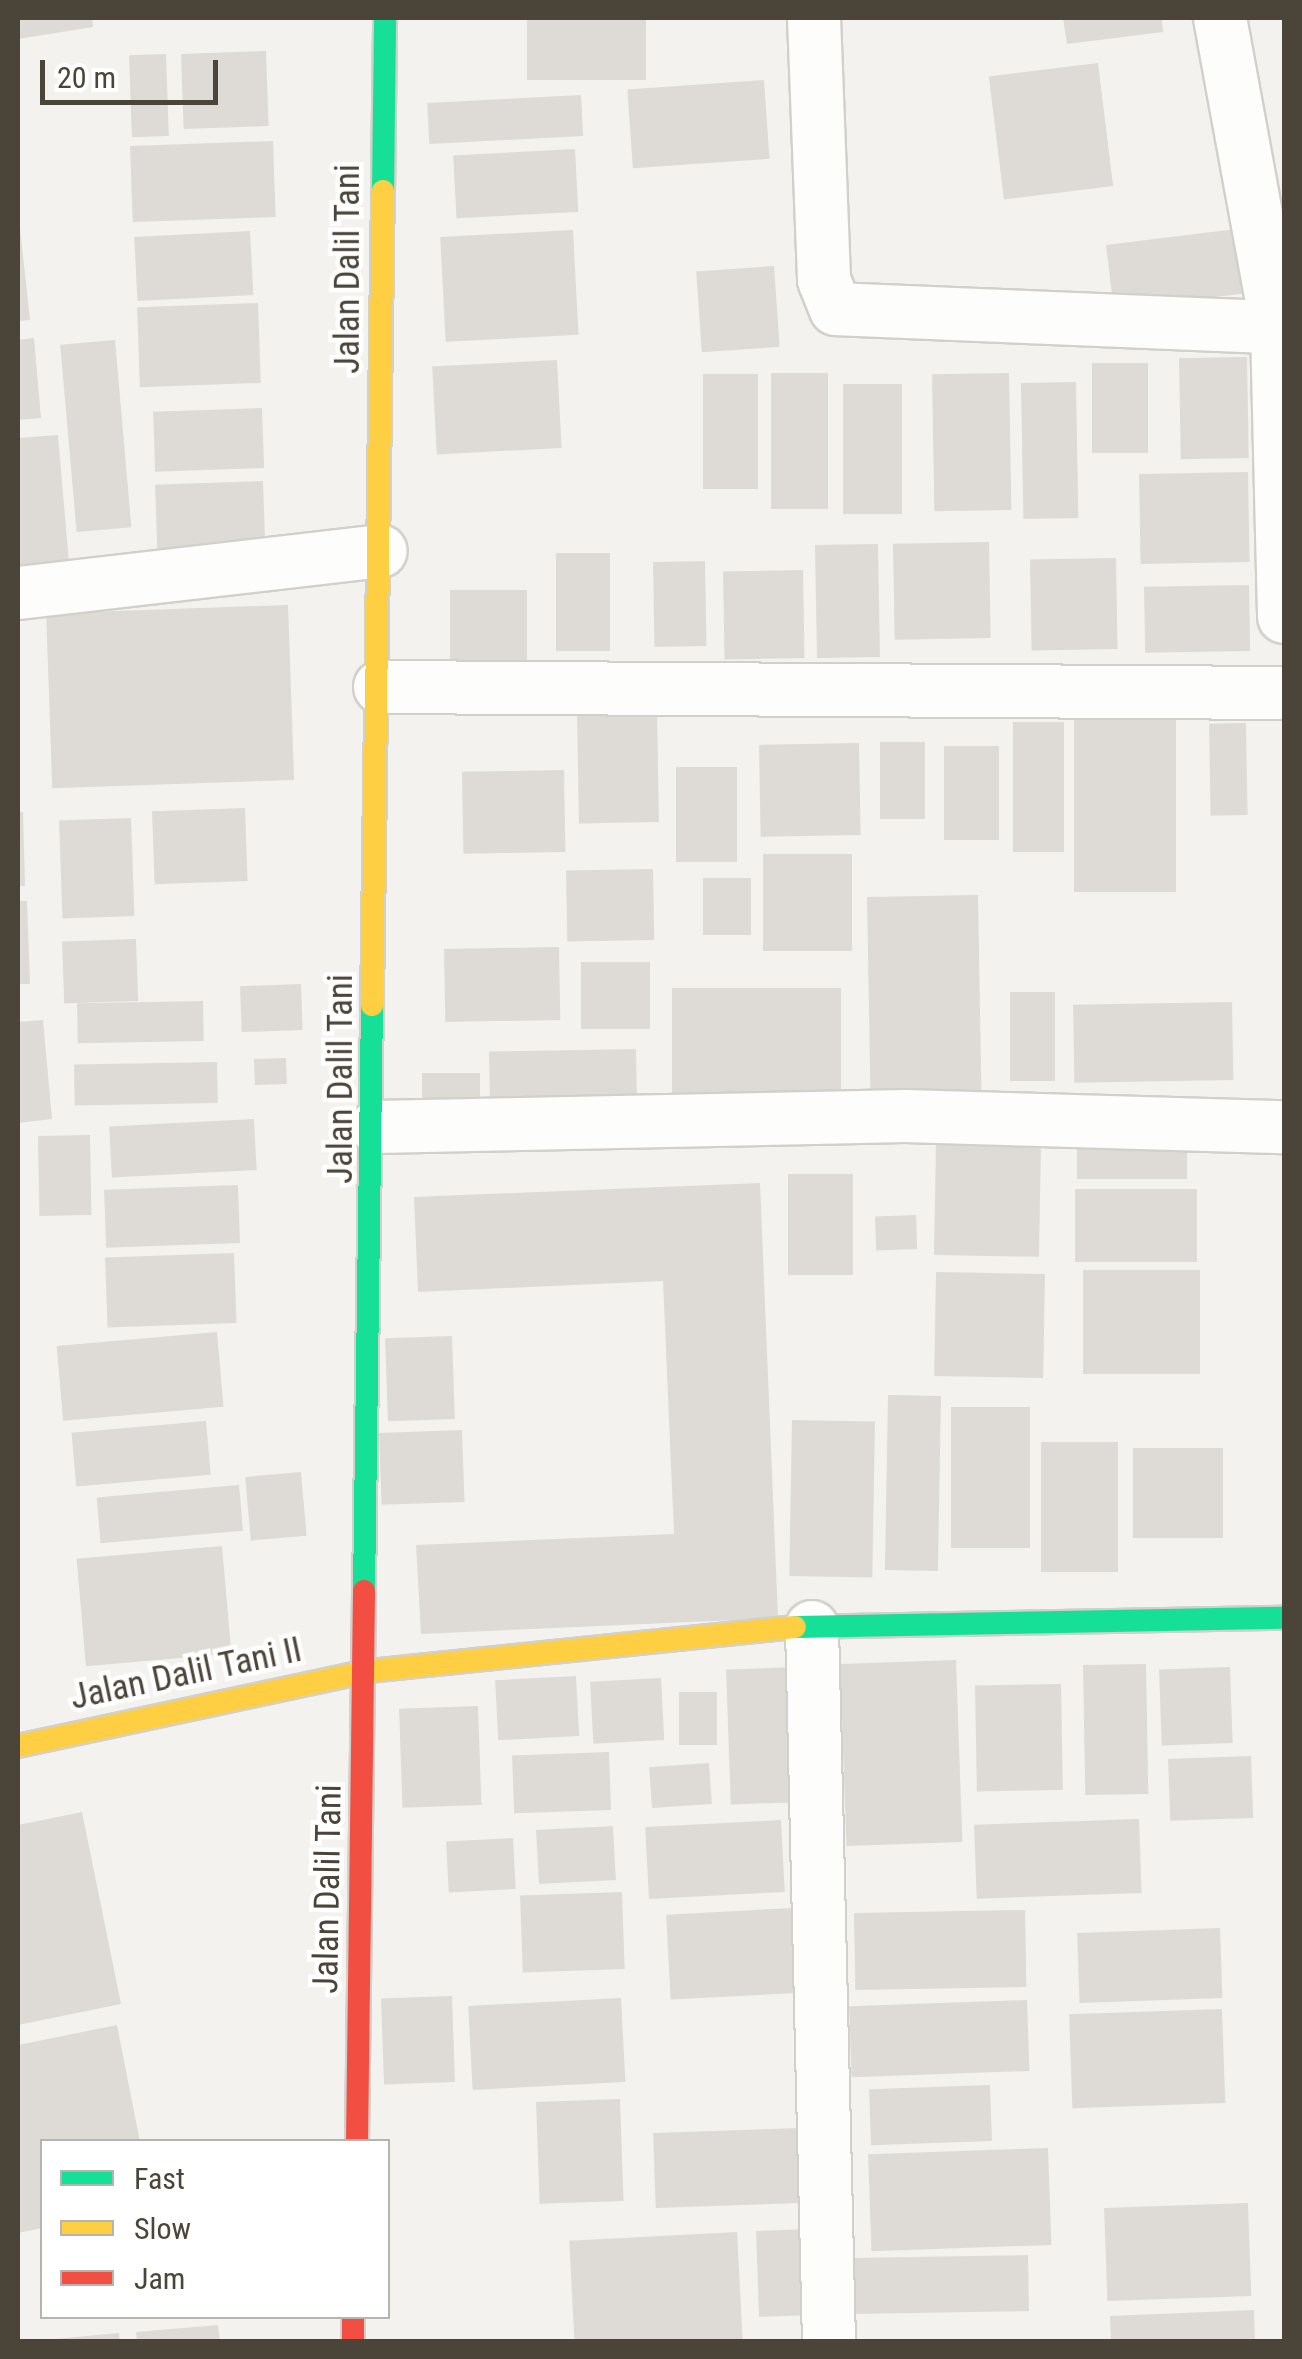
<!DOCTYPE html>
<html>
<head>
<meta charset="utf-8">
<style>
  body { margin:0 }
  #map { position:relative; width:1302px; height:2359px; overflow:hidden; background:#f4f2ee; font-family:"Roboto Condensed",sans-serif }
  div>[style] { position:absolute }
  .building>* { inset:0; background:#dedbd6; transform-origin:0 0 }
  .roads { filter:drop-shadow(2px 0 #d2d0cb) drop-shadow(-2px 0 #d2d0cb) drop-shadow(0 2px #d2d0cb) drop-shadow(0 -2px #d2d0cb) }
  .street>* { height:52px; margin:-26px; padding:0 26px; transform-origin:26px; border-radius:26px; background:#fdfdfc }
  .fast>* { height:22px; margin:-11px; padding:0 11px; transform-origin:11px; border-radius:11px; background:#16e098 }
  .slow>* { height:22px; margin:-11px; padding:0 11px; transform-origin:11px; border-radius:11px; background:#ffcf43 }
  .jam>* { height:22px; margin:-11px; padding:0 11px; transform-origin:11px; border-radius:11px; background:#f24e42 }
  span { translate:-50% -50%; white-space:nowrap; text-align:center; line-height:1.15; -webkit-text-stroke:9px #fff; paint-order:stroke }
  .street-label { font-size:35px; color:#4b4439 }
  .frame { position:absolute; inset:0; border:20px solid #4b4439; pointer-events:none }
  .legend { position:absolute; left:40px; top:2139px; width:350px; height:180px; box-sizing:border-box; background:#fff; border:2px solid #b7b4b0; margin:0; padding:12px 18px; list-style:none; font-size:30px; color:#4b4439 }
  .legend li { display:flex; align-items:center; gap:20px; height:50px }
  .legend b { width:50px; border:2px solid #b7b4b0 }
  .scale { position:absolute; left:40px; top:60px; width:178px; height:45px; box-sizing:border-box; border:5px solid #4b4439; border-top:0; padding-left:12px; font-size:30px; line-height:35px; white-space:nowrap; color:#4b4439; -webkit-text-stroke:8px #fff; paint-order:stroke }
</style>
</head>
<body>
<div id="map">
  <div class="building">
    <i style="clip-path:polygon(18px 18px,92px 18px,93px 27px,18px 39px)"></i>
    <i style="left:527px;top:18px;width:119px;height:62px"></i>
    <i style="clip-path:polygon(1063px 18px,1162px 18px,1163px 32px,1067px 44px)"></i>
    <i style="left:266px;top:51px;width:75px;height:85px;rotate:88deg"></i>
    <i style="left:166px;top:54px;width:82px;height:37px;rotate:88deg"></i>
    <i style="left:1098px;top:63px;width:124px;height:110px;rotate:83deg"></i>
    <i style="left:764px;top:80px;width:79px;height:137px;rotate:86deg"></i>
    <i style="left:581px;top:95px;width:41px;height:154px;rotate:87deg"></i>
    <i style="left:273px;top:141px;width:76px;height:143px;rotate:88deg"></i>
    <i style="left:575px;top:149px;width:63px;height:122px;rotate:87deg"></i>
    <i style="clip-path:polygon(18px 210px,30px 320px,18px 321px)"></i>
    <i style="left:1236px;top:229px;width:65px;height:131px;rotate:83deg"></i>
    <i style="left:573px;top:230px;width:105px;height:133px;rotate:87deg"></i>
    <i style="left:250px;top:231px;width:64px;height:116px;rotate:87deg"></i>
    <i style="left:774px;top:266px;width:81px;height:78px;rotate:86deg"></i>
    <i style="left:258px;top:303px;width:80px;height:121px;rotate:88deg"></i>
    <i style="clip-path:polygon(34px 338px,41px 418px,18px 420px,18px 340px)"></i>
    <i style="left:115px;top:340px;width:188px;height:55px;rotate:85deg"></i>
    <i style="left:1247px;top:357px;width:101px;height:68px;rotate:89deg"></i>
    <i style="left:557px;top:360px;width:88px;height:125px;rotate:87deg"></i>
    <i style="left:1092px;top:363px;width:56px;height:90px"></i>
    <i style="left:771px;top:373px;width:57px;height:136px"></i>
    <i style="left:1009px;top:373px;width:137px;height:77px;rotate:89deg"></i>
    <i style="left:758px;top:374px;width:115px;height:55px;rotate:90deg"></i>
    <i style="left:1076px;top:382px;width:136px;height:55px;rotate:89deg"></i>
    <i style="left:843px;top:384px;width:59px;height:130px"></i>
    <i style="left:262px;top:408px;width:60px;height:109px;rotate:88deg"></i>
    <i style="clip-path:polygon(58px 435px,70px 575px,18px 579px,18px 438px)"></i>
    <i style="left:1248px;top:472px;width:90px;height:109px;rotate:89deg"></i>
    <i style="left:263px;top:481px;width:73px;height:108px;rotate:88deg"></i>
    <i style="left:989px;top:542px;width:96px;height:96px;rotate:89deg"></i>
    <i style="left:878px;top:544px;width:113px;height:63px;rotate:89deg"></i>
    <i style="left:556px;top:553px;width:54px;height:98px"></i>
    <i style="left:1116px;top:558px;width:91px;height:86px;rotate:89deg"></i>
    <i style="left:705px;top:561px;width:85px;height:52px;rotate:89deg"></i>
    <i style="left:803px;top:570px;width:88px;height:80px;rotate:89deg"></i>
    <i style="left:1249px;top:585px;width:66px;height:105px;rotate:89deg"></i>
    <i style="left:450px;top:590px;width:77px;height:83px"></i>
    <i style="left:288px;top:605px;width:175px;height:242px;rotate:88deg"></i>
    <i style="left:657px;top:711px;width:111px;height:80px;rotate:89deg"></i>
    <i style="left:1176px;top:720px;width:172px;height:102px;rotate:90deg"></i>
    <i style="left:1013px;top:722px;width:51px;height:130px"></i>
    <i style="left:1246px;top:723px;width:92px;height:37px;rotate:89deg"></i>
    <i style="left:880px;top:742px;width:45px;height:77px"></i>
    <i style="left:859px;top:743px;width:92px;height:100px;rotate:89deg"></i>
    <i style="left:944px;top:746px;width:55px;height:94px"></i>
    <i style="left:676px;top:767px;width:61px;height:95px"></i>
    <i style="left:564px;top:770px;width:82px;height:102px;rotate:89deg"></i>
    <i style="left:245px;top:808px;width:73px;height:93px;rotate:88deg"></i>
    <i style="clip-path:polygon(18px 812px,23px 812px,25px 886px,18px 886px)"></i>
    <i style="left:131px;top:818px;width:98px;height:72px;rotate:88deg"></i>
    <i style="left:852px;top:854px;width:97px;height:89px;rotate:90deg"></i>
    <i style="left:653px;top:869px;width:71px;height:87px;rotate:89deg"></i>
    <i style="left:703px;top:878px;width:48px;height:57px"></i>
    <i style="left:978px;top:895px;width:201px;height:111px;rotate:89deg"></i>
    <i style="clip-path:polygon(18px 901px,27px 901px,30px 984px,18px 984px)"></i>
    <i style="left:136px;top:939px;width:62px;height:74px;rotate:88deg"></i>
    <i style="left:559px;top:947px;width:73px;height:115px;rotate:89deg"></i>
    <i style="left:581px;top:962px;width:69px;height:67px"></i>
    <i style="left:301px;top:984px;width:46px;height:61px;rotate:88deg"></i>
    <i style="left:841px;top:988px;width:118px;height:169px;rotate:90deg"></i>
    <i style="left:1010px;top:992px;width:45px;height:89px"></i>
    <i style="left:203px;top:1001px;width:40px;height:126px;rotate:89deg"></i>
    <i style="left:1232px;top:1002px;width:78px;height:159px;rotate:89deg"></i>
    <i style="clip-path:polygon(43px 1020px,52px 1119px,18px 1123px,18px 1022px)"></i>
    <i style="left:636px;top:1049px;width:59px;height:147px;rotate:89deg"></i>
    <i style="left:286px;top:1058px;width:26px;height:32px;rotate:88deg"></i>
    <i style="left:217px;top:1062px;width:41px;height:143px;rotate:89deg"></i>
    <i style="left:422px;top:1073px;width:58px;height:39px"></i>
    <i style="left:254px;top:1119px;width:51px;height:145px;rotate:87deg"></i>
    <i style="left:90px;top:1135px;width:80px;height:52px;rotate:89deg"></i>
    <i style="left:1077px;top:1138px;width:110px;height:41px"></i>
    <i style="left:936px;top:1141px;width:105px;height:114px;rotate:1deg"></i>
    <i style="left:788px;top:1174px;width:65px;height:101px"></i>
    <i style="clip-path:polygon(760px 1183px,778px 1618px,421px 1634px,416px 1545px,674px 1534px,663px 1281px,418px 1292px,414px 1197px)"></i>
    <i style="left:238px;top:1185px;width:58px;height:134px;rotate:88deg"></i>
    <i style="left:1075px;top:1189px;width:122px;height:73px"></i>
    <i style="left:916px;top:1215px;width:34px;height:41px;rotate:88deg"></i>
    <i style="left:234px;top:1253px;width:70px;height:129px;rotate:88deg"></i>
    <i style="left:1200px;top:1270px;width:104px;height:117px;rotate:90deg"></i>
    <i style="left:936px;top:1272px;width:109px;height:104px;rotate:1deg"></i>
    <i style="left:217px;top:1332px;width:75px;height:161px;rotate:85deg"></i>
    <i style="left:452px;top:1336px;width:83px;height:67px;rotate:88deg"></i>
    <i style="left:888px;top:1395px;width:53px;height:175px;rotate:1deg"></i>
    <i style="left:951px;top:1407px;width:79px;height:141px"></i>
    <i style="left:792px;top:1420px;width:83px;height:156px;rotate:1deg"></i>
    <i style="left:206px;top:1421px;width:54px;height:135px;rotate:85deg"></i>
    <i style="left:462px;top:1430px;width:72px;height:83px;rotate:88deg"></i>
    <i style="left:1041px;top:1442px;width:77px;height:130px"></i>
    <i style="left:1133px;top:1448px;width:90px;height:90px"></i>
    <i style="left:301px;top:1472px;width:64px;height:56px;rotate:85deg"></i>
    <i style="left:239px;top:1485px;width:46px;height:143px;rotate:85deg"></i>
    <i style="left:222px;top:1546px;width:108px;height:146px;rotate:85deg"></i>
    <i style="left:956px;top:1660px;width:182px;height:116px;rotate:88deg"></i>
    <i style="left:1146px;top:1664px;width:130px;height:63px;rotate:89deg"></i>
    <i style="left:801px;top:1667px;width:135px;height:75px;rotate:88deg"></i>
    <i style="left:1230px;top:1667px;width:76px;height:71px;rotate:88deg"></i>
    <i style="left:576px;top:1676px;width:60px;height:81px;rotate:87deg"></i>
    <i style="left:661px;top:1678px;width:62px;height:71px;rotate:87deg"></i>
    <i style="left:1061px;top:1684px;width:106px;height:86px;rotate:89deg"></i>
    <i style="left:679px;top:1692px;width:38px;height:53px"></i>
    <i style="left:478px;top:1706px;width:99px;height:79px;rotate:88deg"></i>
    <i style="left:609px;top:1752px;width:58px;height:97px;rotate:88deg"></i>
    <i style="left:1251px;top:1756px;width:62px;height:83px;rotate:88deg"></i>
    <i style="left:709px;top:1763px;width:41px;height:60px;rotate:86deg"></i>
    <i style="clip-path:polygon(82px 1812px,121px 2004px,18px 2025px,18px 1825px)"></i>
    <i style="left:1139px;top:1819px;width:74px;height:165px;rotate:88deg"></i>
    <i style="left:781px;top:1820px;width:72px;height:136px;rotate:87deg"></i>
    <i style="left:613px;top:1826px;width:54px;height:77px;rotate:87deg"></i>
    <i style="left:513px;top:1838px;width:51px;height:67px;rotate:87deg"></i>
    <i style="left:622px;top:1892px;width:77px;height:102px;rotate:88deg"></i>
    <i style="left:793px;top:1908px;width:85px;height:127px;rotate:87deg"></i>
    <i style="left:1025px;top:1910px;width:77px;height:171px;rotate:89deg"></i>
    <i style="left:1220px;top:1928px;width:70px;height:143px;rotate:88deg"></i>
    <i style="left:452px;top:1996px;width:86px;height:71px;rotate:88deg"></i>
    <i style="left:621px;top:1998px;width:84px;height:153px;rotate:87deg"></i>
    <i style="left:1027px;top:2000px;width:71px;height:178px;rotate:88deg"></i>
    <i style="left:1222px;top:2009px;width:94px;height:153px;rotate:88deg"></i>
    <i style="clip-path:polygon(117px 2025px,140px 2142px,42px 2142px,42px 2228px,18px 2233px,18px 2045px)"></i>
    <i style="left:990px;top:2085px;width:56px;height:121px;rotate:88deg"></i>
    <i style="left:620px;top:2099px;width:102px;height:84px;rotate:88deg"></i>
    <i style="left:799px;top:2128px;width:75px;height:146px;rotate:88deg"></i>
    <i style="left:1048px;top:2148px;width:97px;height:180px;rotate:88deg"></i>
    <i style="left:1248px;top:2203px;width:93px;height:144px;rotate:88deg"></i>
    <i style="left:811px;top:2229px;width:86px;height:55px;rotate:88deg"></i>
    <i style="left:737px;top:2232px;width:107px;height:168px;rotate:87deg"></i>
    <i style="left:1028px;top:2255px;width:56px;height:176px;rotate:89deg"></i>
    <i style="clip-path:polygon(1254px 2310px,1255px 2342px,1111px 2342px,1110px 2316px)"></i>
    <i style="clip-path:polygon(218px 2325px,220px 2342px,137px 2342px,136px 2332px)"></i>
    <i style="clip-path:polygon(119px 2333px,120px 2342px,55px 2342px,55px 2339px)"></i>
  </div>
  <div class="roads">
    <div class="street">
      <i style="left:814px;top:18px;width:262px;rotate:87.8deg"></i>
      <i style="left:824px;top:280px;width:31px;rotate:68deg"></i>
      <i style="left:836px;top:309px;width:448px;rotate:2.4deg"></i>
      <i style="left:1220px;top:18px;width:315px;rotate:79.6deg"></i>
      <i style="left:1277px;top:328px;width:289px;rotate:88.6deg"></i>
      <i style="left:18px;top:593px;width:365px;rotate:-6.6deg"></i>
      <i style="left:380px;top:687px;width:904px;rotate:0.38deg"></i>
      <i style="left:376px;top:1127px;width:529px;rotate:-1.19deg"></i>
      <i style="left:905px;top:1116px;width:379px;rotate:1.7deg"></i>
      <i style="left:812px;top:1627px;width:715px;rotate:88.64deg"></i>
    </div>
    <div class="fast">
      <i style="left:383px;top:191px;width:173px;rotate:-89.3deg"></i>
      <i style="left:364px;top:1591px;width:586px;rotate:-89.22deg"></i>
      <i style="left:795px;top:1627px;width:489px;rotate:-1.1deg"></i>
    </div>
    <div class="slow">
      <i style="left:372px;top:1005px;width:814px;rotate:-89.23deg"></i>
      <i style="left:18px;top:1746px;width:359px;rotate:-12.1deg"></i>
      <i style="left:369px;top:1671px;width:428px;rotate:-5.9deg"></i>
    </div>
    <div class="jam">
      <i style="left:357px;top:2142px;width:551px;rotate:-89.27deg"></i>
      <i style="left:353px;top:2316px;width:26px;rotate:90deg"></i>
    </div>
  </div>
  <div class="street-label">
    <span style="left:348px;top:269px;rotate:-90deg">Jalan Dalil Tani</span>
    <span style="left:341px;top:1079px;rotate:-90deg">Jalan Dalil Tani</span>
    <span style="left:186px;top:1674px;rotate:-12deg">Jalan Dalil Tani II</span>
    <span style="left:328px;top:1889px;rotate:-89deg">Jalan Dalil Tani</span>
  </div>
  <div class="frame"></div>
  <ul class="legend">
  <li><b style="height:12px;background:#16e098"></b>Fast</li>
  <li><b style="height:12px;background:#ffcf43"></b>Slow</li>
  <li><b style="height:12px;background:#f24e42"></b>Jam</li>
  </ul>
  <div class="scale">20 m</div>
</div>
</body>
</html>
